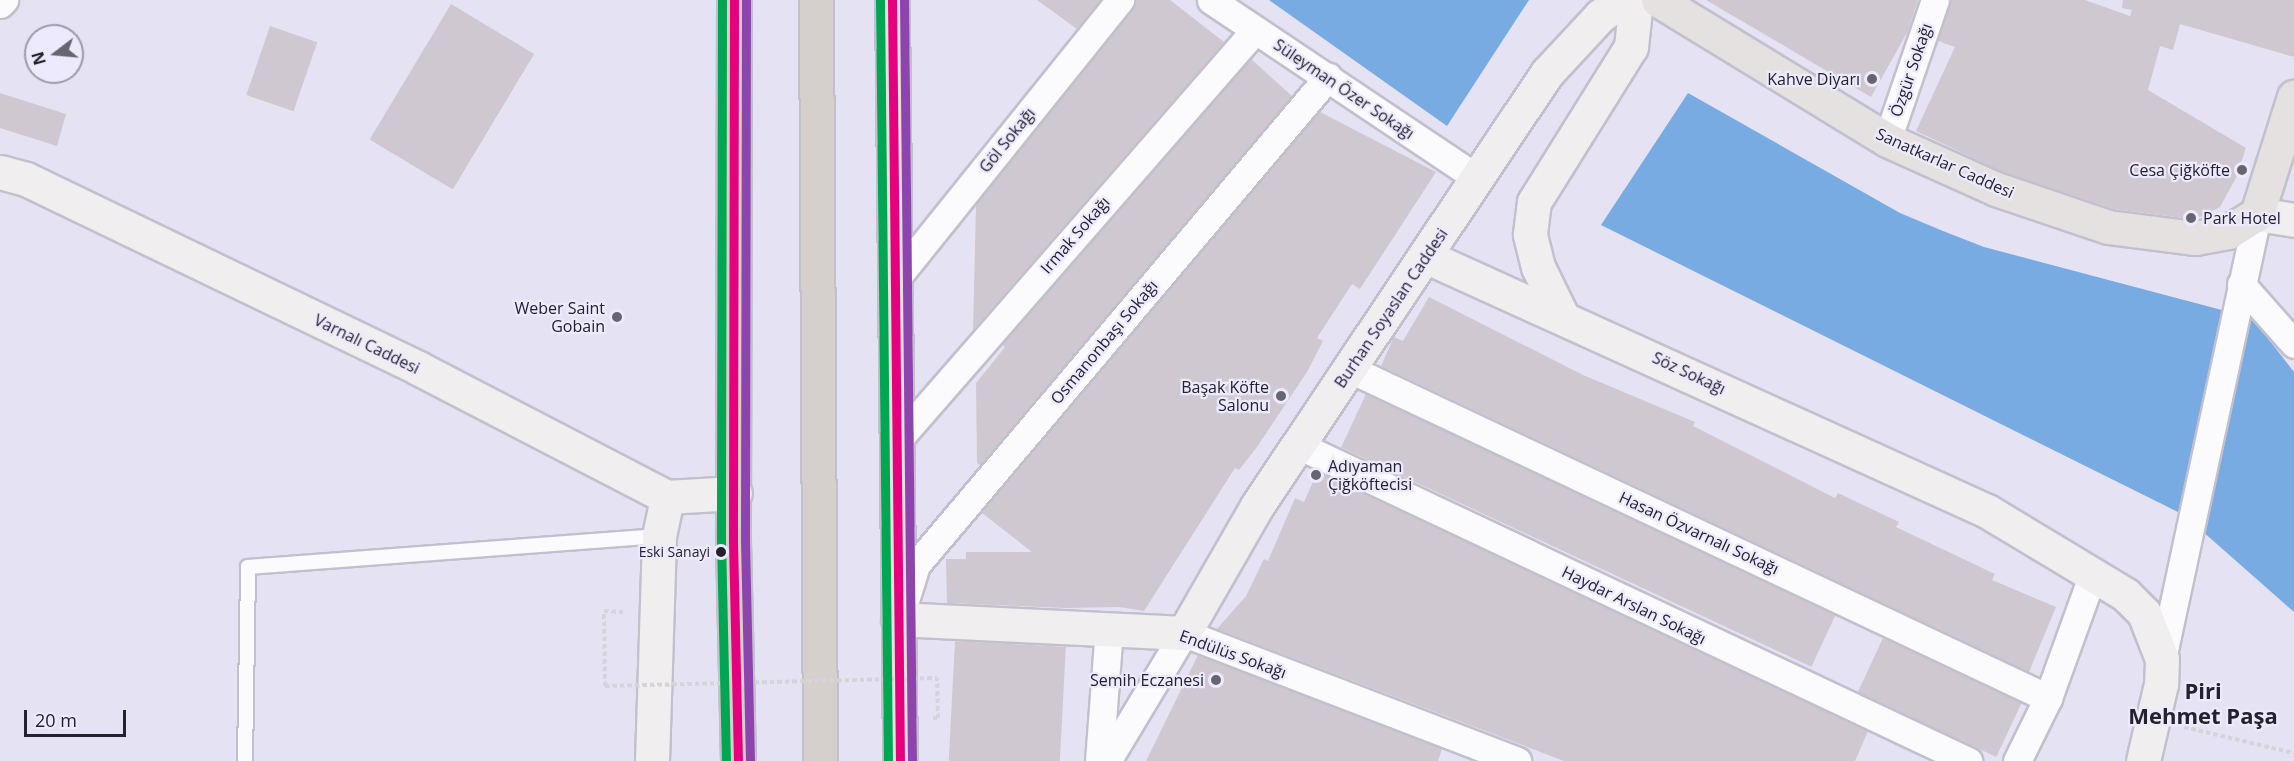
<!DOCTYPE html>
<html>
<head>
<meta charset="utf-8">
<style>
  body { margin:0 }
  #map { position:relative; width:2294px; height:761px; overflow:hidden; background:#e5e2f4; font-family:"Open Sans",sans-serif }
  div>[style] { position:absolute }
  .water>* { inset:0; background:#78abe2 }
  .building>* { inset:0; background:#d0c8d0; transform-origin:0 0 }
  .path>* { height:4px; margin-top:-2px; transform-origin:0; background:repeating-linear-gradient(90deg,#d6d4da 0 4.5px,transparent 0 7.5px) }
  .roads { filter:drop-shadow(2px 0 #c2c0cd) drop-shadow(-2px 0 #c2c0cd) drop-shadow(0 2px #c2c0cd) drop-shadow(0 -2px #c2c0cd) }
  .lane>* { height:14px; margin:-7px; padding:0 7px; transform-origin:7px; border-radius:7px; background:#fbfbfd }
  .street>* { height:27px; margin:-13.5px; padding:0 13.5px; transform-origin:13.5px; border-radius:13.5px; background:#fbfbfd }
  .secondary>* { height:33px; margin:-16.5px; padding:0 16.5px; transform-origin:16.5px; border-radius:16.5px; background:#f0eeef }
  .primary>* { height:33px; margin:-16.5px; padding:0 16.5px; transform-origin:16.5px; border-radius:16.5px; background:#e5e1e0 }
  .highway>* { height:33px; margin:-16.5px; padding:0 16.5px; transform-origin:16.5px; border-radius:16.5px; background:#d6d0cc }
  .path-bridge>* { height:4px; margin-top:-2px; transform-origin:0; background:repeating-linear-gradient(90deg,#d6d4da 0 4.5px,transparent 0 7.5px) }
  .bus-1>* { height:9px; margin:-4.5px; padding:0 4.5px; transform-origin:4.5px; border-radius:4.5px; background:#e5007d }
  .bus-2>* { height:9px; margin:-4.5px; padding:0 4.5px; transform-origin:4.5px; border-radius:4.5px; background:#00a651 }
  .bus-3>* { height:9px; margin:-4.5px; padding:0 4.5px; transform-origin:4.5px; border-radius:4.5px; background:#8e44ad }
  .dots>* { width:16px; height:16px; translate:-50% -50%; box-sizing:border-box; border:3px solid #edeafd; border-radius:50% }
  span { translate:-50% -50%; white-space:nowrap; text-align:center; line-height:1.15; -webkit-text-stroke:4.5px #edeafd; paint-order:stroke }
  .bus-label { font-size:14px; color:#24222e }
  .right { translate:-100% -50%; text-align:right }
  .street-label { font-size:16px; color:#24222e }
  .poi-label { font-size:16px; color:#24222e }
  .left { translate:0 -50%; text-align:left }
  .district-label { font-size:22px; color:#24222e; font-weight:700 }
  .north { position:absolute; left:24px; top:24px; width:60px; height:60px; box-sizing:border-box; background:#edeafd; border:2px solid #9d9aaa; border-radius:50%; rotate:254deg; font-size:16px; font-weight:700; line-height:24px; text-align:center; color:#24222e }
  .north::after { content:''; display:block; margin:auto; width:21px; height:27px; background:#686573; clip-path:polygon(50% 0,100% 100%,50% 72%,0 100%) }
  .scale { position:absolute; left:24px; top:710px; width:102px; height:27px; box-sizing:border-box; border:3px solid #24222e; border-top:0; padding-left:8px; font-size:18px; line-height:21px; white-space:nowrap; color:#24222e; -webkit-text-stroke:4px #edeafd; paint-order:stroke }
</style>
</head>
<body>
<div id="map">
  <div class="water">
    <i style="clip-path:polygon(1269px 0,1529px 0,1447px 126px)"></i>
    <i style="clip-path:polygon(1688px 93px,1900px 213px,1943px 231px,1984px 247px,2252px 318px,2294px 372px,2294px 612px,2184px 515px,1601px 225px)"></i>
  </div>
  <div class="building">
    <i style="clip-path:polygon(1037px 0,1100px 0,1077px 29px)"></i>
    <i style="clip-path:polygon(1135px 0,1170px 0,1224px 42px,973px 330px,976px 205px,1132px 10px)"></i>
    <i style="clip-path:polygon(1706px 0,1918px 0,1908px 31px,1871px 97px)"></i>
    <i style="clip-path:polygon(1950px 0,2085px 0,2130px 16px,2132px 10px,2122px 8px,2123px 0,2294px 0,2294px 57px,2180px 24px,2173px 50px,2160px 46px,2148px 90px,2246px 148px,2236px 178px,2220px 207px,2203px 216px,2192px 219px,2113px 209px,2003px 172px,1916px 131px,1955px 47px,1938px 41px)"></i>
    <i style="left:451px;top:4px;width:97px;height:158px;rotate:31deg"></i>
    <i style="left:270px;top:26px;width:50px;height:73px;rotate:19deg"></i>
    <i style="clip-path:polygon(1251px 59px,1292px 96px,980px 465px,977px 463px,976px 383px,1005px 347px,1002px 345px)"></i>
    <i style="clip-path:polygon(0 93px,66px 114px,57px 146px,0 128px)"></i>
    <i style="clip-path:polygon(1320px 112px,1436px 172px,1360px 289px,1352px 284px,1317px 338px,1323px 341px,1307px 372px,1257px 447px,1239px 470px,1235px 468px,1144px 611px,1119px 607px,1065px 608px,947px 603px,946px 559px,966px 559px,966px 552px,1032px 552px,982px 513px)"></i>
    <i style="clip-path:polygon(1429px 297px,1583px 375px,1695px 422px,1693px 426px,1835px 498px,1838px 493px,1899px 522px,1896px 527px,1995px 574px,1992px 580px,2056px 607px,2029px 672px,1381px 366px,1394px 337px,1403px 341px)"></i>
    <i style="left:1366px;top:394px;width:519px;height:59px;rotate:25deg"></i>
    <i style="clip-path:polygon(1316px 475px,1322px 478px,1324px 475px,1868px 731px,1855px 761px,1564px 761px,1217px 629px,1246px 596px,1264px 559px,1268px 561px,1295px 498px,1304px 502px)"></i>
    <i style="left:1883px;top:638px;width:153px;height:60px;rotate:25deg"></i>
    <i style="left:955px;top:641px;width:111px;height:120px;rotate:3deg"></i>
    <i style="clip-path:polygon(1198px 655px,1442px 749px,1438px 761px,1146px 761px)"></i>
  </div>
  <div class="path">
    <i style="left:605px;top:686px;width:75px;rotate:-90.8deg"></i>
    <i style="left:604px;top:611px;width:19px;rotate:3deg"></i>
    <i style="left:933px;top:718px;width:5px"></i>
    <i style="left:938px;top:718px;width:40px;rotate:-91.4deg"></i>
    <i style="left:2184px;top:727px;width:113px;rotate:13.3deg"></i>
  </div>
  <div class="roads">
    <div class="lane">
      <i style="left:245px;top:761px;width:194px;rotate:-89.1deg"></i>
      <i style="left:248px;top:567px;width:412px;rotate:-4.3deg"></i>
    </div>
    <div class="street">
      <i style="left:1211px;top:0;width:320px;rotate:33.8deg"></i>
      <i style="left:0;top:4px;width:6px;rotate:-45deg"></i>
      <i style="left:1887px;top:140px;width:148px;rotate:-71.1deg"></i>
      <i style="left:894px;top:281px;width:361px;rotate:-51.2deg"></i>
      <i style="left:2241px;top:284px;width:80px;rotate:48.5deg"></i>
      <i style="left:1350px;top:369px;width:772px;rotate:25.24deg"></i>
      <i style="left:896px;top:442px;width:546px;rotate:-48.93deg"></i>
      <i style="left:1300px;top:446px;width:739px;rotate:25.25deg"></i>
      <i style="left:903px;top:607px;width:44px;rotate:-72.8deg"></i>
      <i style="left:916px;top:565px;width:639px;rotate:-49.83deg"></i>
      <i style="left:2162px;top:659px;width:455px;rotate:-77.9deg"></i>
      <i style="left:1099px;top:761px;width:134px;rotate:-85.7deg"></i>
      <i style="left:1107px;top:761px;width:149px;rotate:-59deg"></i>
      <i style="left:1184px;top:633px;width:357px;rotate:21deg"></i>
      <i style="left:2017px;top:761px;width:70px;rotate:-63.8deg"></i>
      <i style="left:2048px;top:698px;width:132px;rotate:-70.1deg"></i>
    </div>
    <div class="secondary">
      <i style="left:0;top:172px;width:27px;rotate:15deg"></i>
      <i style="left:26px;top:179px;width:435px;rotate:25.7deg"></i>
      <i style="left:418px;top:368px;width:280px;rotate:27.4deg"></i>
      <i style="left:667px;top:497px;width:68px;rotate:-3.4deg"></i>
      <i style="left:2257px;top:214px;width:37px;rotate:9deg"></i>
      <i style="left:1425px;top:256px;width:617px;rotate:24.41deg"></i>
      <i style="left:1987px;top:511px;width:162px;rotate:31.1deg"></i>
      <i style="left:2126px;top:595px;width:25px;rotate:45deg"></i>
      <i style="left:2144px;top:613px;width:49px;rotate:68.6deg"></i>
      <i style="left:2162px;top:659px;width:25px;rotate:92deg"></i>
      <i style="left:2161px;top:684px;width:79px;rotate:103.2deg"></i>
      <i style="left:1561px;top:314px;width:52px;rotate:-116.1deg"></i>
      <i style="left:1538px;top:267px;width:34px;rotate:-104deg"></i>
      <i style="left:1530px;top:234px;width:32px;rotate:-83deg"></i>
      <i style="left:1534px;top:202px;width:183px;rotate:-58deg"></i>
      <i style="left:1631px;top:47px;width:47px;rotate:-83.9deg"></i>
      <i style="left:898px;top:619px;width:286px;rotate:2.8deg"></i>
      <i style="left:1184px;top:633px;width:146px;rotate:-60.1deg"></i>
      <i style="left:1257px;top:506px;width:521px;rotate:-56.19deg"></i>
      <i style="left:1547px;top:73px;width:78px;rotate:-47.1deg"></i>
      <i style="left:1600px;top:16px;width:26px;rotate:-37deg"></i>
      <i style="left:652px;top:761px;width:225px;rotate:-88.2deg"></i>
      <i style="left:659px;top:536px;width:40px;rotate:-78deg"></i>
    </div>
    <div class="primary">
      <i style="left:892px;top:0;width:761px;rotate:89.4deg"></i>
      <i style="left:1658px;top:0;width:268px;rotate:31.4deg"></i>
      <i style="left:1887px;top:140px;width:120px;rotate:24.2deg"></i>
      <i style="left:1996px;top:189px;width:118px;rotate:18.7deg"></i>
      <i style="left:2108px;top:227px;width:88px;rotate:7.2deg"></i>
      <i style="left:2195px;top:238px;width:34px;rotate:-10deg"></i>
      <i style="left:2228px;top:232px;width:34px;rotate:-32deg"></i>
      <i style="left:2257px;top:214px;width:123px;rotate:-72.5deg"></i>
    </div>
    <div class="highway">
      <i style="left:734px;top:0;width:541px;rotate:90.11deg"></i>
      <i style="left:733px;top:541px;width:220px;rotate:88.7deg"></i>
      <i style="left:816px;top:0;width:761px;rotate:89.7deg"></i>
    </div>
  </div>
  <div class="path-bridge">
    <i style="left:605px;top:686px;width:332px;rotate:-1.4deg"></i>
  </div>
  <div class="bus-1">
    <i style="left:734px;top:0;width:541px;rotate:90.11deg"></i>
    <i style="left:733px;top:541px;width:220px;rotate:88.7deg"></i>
    <i style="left:892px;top:0;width:761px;rotate:89.4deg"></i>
  </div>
  <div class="bus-2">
    <i style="left:722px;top:0;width:541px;rotate:90.11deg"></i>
    <i style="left:721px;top:541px;width:220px;rotate:88.7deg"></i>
    <i style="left:880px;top:0;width:761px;rotate:89.4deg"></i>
  </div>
  <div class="bus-3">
    <i style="left:746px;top:0;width:541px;rotate:90.11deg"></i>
    <i style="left:745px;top:541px;width:220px;rotate:88.7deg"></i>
    <i style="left:904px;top:0;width:761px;rotate:89.4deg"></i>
  </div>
  <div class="dots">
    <i style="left:1872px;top:79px;background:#686573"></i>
    <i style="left:2242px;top:170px;background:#686573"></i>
    <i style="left:2191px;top:218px;background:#686573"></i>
    <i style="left:617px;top:317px;background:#686573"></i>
    <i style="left:1281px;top:396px;background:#686573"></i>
    <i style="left:1316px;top:475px;background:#686573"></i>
    <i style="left:721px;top:552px;background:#24222e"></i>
    <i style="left:1216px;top:680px;background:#686573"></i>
  </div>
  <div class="bus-label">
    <span class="right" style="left:710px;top:552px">Eski Sanayi</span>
  </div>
  <div class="street-label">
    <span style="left:1911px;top:70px;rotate:-71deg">Özgür Sokağı</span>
    <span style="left:1344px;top:89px;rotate:34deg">Süleyman Özer Sokağı</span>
    <span style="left:1007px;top:140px;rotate:-51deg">Göl Sokağı</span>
    <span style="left:1945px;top:163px;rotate:24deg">Sanatkarlar Caddesi</span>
    <span style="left:1075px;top:235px;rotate:-49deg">Irmak Sokağı</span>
    <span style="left:1391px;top:308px;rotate:-56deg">Burhan Soyaslan Caddesi</span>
    <span style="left:1104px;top:342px;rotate:-50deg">Osmanonbaşı Sokağı</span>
    <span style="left:367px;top:344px;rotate:26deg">Varnalı Caddesi</span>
    <span style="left:1689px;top:373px;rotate:25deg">Söz Sokağı</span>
    <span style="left:1699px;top:533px;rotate:25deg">Hasan Özvarnalı Sokağı</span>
    <span style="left:1634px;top:605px;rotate:26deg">Haydar Arslan Sokağı</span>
    <span style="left:1233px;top:654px;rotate:20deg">Endülüs Sokağı</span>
  </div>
  <div class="poi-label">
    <span class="right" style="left:1860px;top:79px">Kahve Diyarı</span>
    <span class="right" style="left:2230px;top:170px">Cesa Çiğköfte</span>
    <span class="left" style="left:2203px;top:218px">Park Hotel</span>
    <span class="right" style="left:605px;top:317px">Weber Saint<br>Gobain</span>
    <span class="right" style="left:1269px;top:396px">Başak Köfte<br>Salonu</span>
    <span class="left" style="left:1328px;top:475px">Adıyaman<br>Çiğköftecisi</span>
    <span class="right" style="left:1204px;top:680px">Semih Eczanesi</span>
  </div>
  <div class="district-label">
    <span style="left:2203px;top:703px">Piri<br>Mehmet Paşa</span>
  </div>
  <div class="north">N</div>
  <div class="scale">20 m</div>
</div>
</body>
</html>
